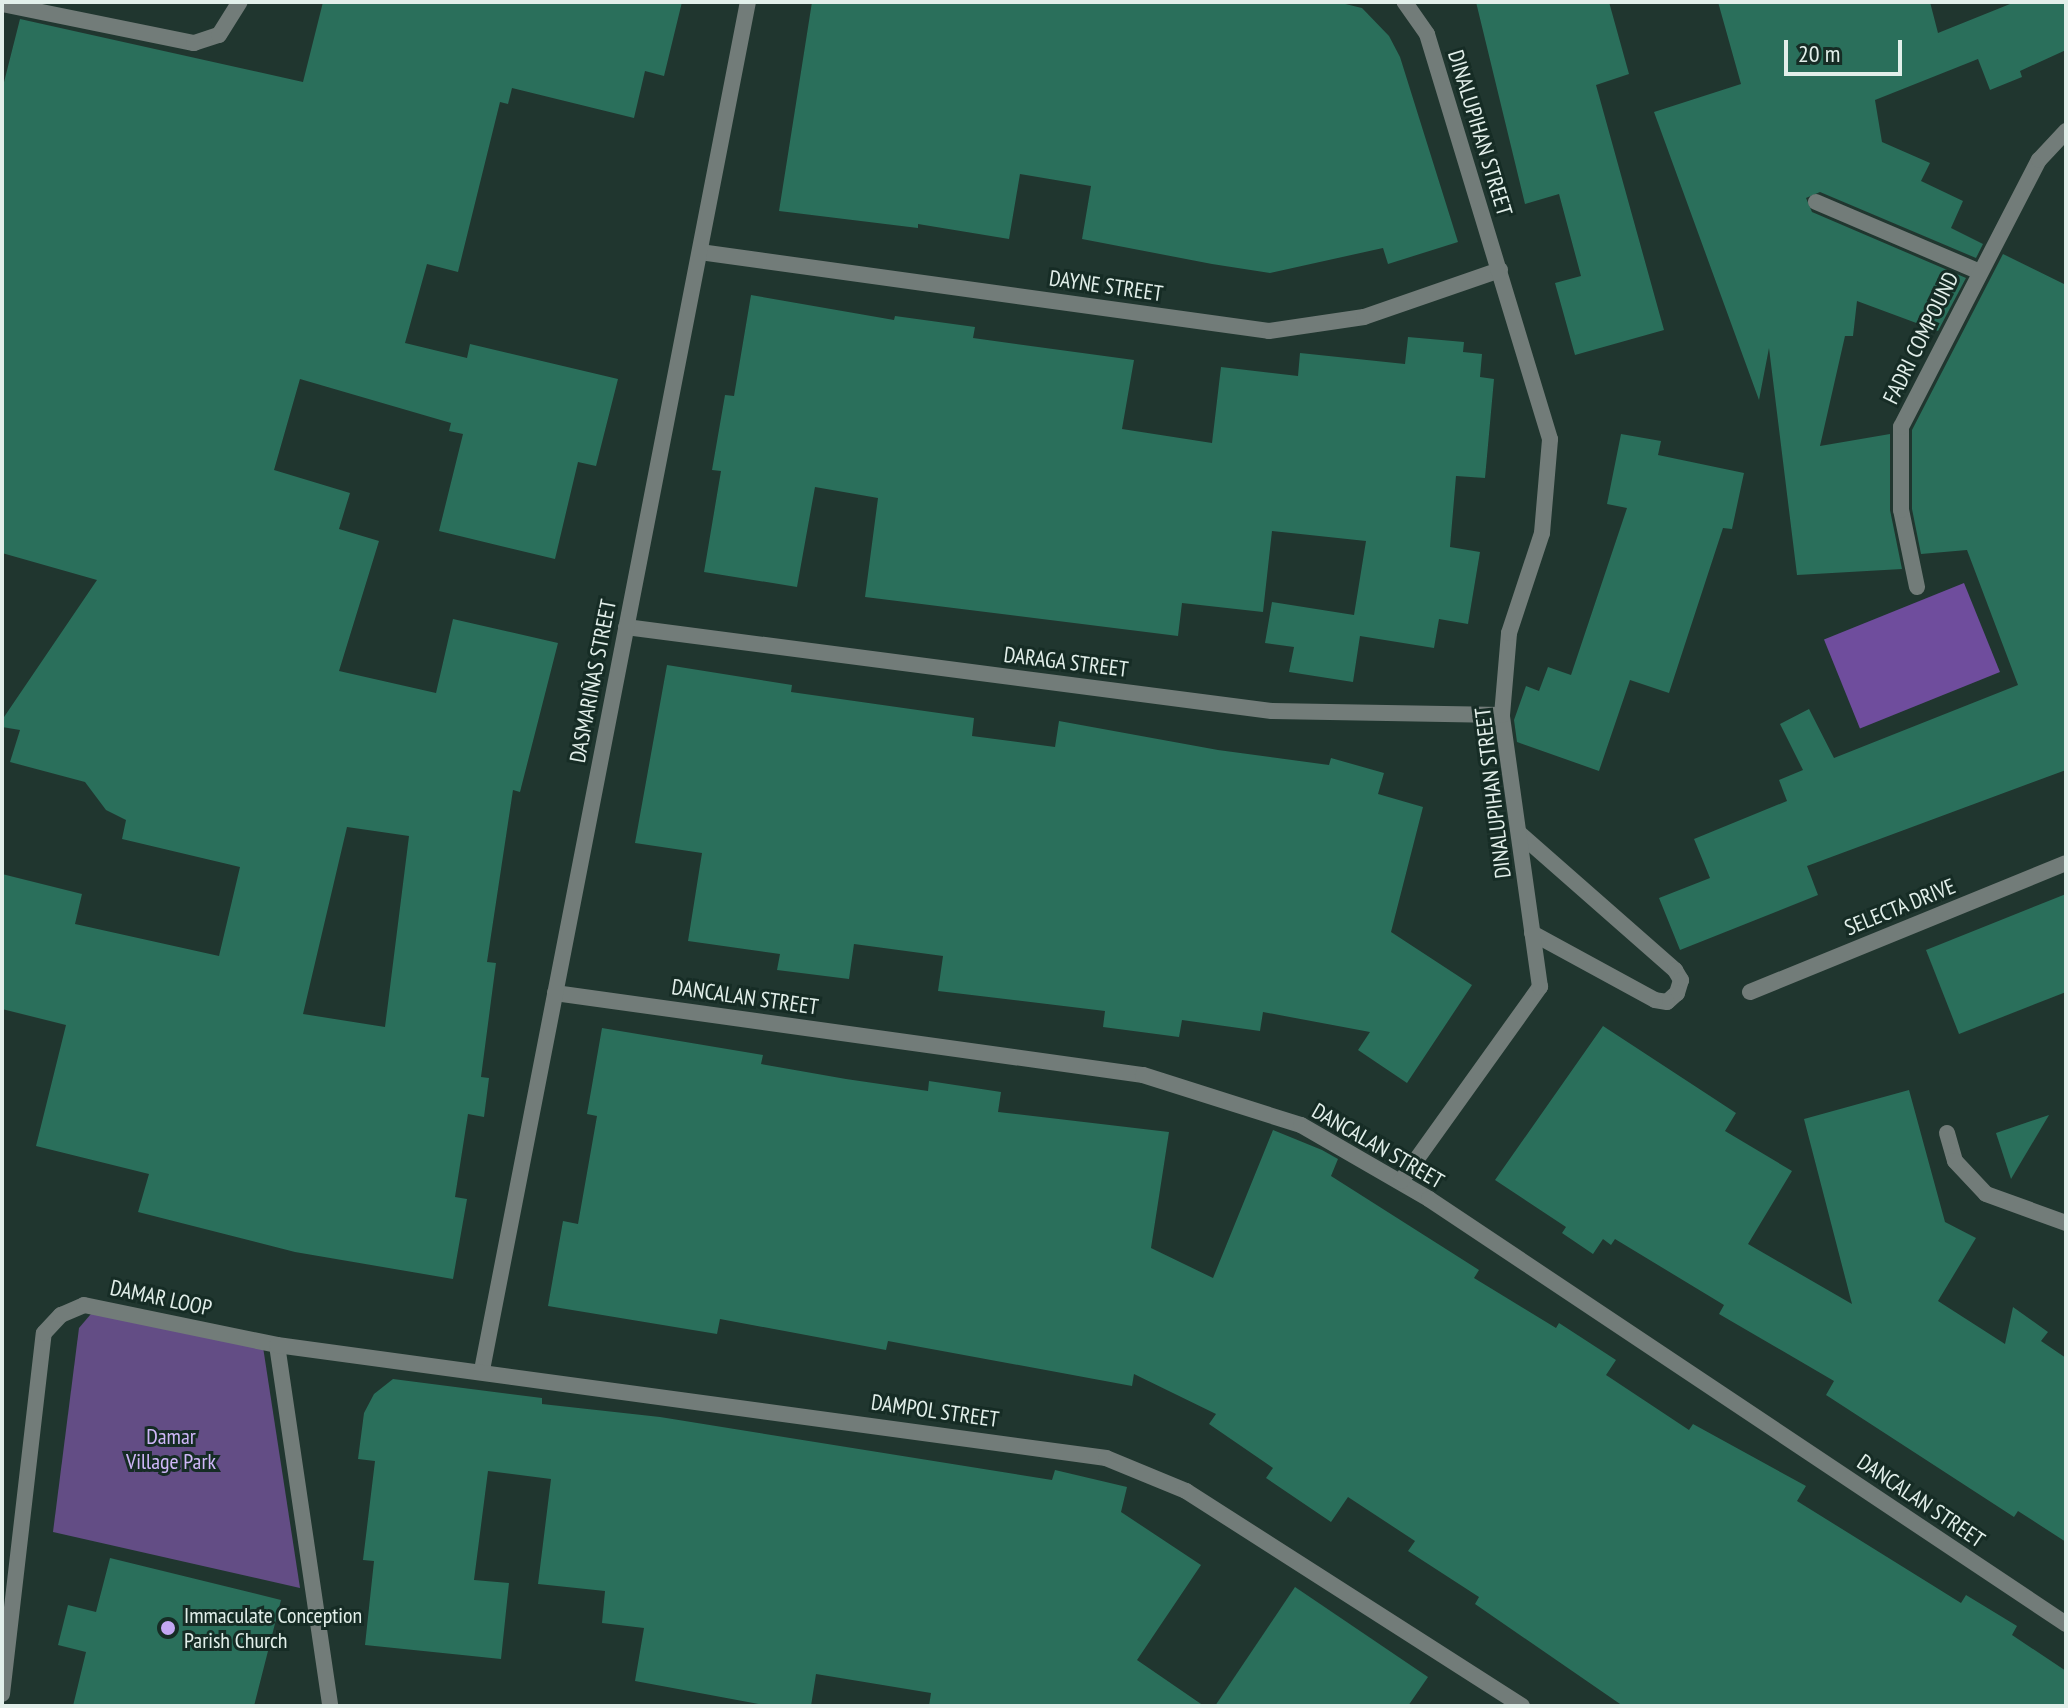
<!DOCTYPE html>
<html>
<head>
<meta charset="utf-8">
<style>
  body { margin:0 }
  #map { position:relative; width:2068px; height:1708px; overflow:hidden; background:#20362f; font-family:"PT Sans Narrow",sans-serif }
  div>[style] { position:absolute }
  .green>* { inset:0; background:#634d85 }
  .water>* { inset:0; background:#6f4d9d; transform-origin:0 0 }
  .building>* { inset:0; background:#2a6f5b }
  .lane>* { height:16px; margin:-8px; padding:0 8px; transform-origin:8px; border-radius:8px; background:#727c79 }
  .street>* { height:16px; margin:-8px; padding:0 8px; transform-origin:8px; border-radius:8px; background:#727c79 }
  .dots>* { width:22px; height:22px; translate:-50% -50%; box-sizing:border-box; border:4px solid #162c25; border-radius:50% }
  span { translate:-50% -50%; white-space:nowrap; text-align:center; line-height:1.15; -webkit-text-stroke:6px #162c25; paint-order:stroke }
  .street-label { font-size:22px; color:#e2efea }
  .park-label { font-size:22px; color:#cfb7f8 }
  .poi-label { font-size:22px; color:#e2efea }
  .left { translate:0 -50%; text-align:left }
  .frame { position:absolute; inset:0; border:4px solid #e2efea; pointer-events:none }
  .scale { position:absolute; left:1784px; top:40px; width:118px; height:36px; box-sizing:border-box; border:4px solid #e2efea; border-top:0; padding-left:10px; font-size:24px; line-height:28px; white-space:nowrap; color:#e2efea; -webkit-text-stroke:6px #162c25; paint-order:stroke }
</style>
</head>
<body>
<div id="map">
  <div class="green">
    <i style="clip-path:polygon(96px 1308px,263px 1347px,300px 1588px,53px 1532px,79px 1328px)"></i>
  </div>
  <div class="water">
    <i style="left:1964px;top:583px;width:96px;height:151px;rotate:68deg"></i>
  </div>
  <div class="building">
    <i style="clip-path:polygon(evenodd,323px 2px,682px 2px,664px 76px,645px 71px,634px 118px,512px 88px,508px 104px,500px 102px,458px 272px,427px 264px,405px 343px,467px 358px,470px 344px,618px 379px,596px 466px,578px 462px,555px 559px,439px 531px,463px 434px,449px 431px,451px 423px,300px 379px,274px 470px,350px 493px,339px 529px,379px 541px,339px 671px,436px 693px,453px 619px,558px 643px,520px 792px,513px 790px,487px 962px,496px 963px,481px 1077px,489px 1078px,484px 1117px,468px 1114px,455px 1197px,467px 1199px,453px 1279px,295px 1252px,138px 1212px,149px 1174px,36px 1146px,66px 1025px,2px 1009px,2px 874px,82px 894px,75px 924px,219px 956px,240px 867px,122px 839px,126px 820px,106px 810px,85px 782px,10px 762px,20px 730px,2px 727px,2px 720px,97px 580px,2px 553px,2px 90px,20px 19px,303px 82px,323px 2px,347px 827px,409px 836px,385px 1027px,303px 1014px,347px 827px)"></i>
    <i style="clip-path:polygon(812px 2px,1337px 2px,1362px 8px,1389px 36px,1400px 57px,1458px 242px,1388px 264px,1383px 248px,1270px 273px,1212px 264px,1082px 239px,1091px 186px,1020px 174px,1009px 239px,918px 224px,918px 228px,779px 211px)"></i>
    <i style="clip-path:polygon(1476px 2px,1609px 2px,1629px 74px,1596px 85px,1664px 330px,1575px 355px,1555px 283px,1581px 276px,1559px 194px,1525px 204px)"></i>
    <i style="clip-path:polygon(1718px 2px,1930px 2px,1938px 33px,2015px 2px,2066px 2px,2066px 50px,2020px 71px,2022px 77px,1990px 90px,1978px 59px,1875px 100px,1882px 142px,1930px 163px,1921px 181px,1963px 201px,1951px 228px,1983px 244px,1976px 258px,1820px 192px,1806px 198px,1812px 212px,1966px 278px,1938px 331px,1857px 301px,1853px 336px,1845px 336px,1820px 446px,1890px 434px,1890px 510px,1902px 569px,1797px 575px,1769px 348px,1759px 400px,1654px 112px,1741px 84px)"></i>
    <i style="clip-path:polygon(2003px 254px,2066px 285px,2066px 770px,1807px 866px,1818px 895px,1680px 950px,1659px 898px,1710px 878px,1694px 839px,1787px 801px,1779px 780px,1803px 770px,1780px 724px,1809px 709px,1834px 758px,2018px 685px,1967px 550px,1921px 554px,1912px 509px,1912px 430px)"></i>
    <i style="clip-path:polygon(751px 295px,894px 320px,895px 316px,975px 327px,973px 338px,1134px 360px,1122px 429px,1212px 443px,1221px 367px,1298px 376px,1300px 353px,1405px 364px,1408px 337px,1464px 342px,1463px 352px,1482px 354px,1480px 377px,1494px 379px,1485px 478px,1456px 476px,1450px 547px,1480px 552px,1468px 624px,1439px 619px,1434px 648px,1360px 636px,1353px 682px,1289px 672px,1294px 647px,1265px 643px,1272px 602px,1354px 615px,1366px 541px,1272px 531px,1263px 612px,1182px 603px,1178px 636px,865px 597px,878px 498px,815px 487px,797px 587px,704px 572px,721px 471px,712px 470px,725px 395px,734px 396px)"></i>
    <i style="clip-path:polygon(1621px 434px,1661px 441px,1658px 455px,1744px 473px,1732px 529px,1723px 528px,1669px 693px,1630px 680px,1599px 771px,1517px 742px,1514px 720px,1526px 686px,1539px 691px,1548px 667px,1571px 675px,1627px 508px,1607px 504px)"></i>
    <i style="clip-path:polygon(667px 665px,792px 685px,791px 692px,974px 718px,972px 736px,1055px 747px,1059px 721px,1218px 750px,1329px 765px,1331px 758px,1384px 773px,1378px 794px,1423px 807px,1391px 932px,1472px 985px,1407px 1083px,1358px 1050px,1370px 1032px,1263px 1012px,1260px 1031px,1182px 1020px,1179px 1037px,1103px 1027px,1105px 1011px,938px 991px,943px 956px,854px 944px,849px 979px,777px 970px,780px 954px,688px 941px,702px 853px,635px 843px)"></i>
    <i style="clip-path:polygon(2066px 894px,2066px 992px,1959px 1034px,1926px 950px)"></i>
    <i style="clip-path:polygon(1603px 1026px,1736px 1113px,1725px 1131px,1792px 1171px,1748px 1244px,1852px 1304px,1804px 1119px,1909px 1090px,1945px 1222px,1976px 1238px,1938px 1301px,2005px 1344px,2013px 1307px,2048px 1332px,2041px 1341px,2066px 1358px,2066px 1542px,2018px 1511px,2014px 1517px,1826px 1395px,1834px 1381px,1719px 1314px,1724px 1305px,1615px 1239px,1611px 1245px,1603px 1239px,1593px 1254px,1562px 1233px,1566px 1227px,1495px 1180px)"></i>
    <i style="clip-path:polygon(602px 1028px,763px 1055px,761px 1064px,846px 1079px,928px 1091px,929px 1081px,1001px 1092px,998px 1112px,1169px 1132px,1151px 1248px,1213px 1278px,1273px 1130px,1322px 1150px,1338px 1159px,1331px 1176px,1479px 1270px,1474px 1278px,1556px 1328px,1559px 1323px,1616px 1360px,1606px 1375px,1689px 1430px,1693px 1424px,1806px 1486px,1797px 1501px,1961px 1603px,1966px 1595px,2017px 1626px,2012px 1635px,2066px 1671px,2066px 1706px,1623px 1706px,1475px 1604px,1479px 1597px,1408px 1551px,1415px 1541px,1348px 1497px,1331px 1522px,1266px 1478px,1273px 1468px,1209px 1424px,1216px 1414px,1134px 1374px,1132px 1386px,888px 1341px,886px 1350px,720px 1319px,717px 1334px,548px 1306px,563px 1221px,578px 1224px,597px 1116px,587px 1114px)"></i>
    <i style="clip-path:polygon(2049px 1115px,2011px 1179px,1996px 1133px)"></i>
    <i style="clip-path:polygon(393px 1379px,542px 1398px,542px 1404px,660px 1417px,1052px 1480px,1055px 1470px,1127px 1487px,1121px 1512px,1201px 1565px,1137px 1660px,1204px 1706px,929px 1706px,931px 1693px,816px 1674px,811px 1706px,769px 1706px,635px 1681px,644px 1628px,602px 1623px,605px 1591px,538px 1584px,551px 1479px,488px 1471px,474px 1580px,509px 1583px,501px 1659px,365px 1645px,374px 1561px,363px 1560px,375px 1461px,358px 1459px,364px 1413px,374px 1394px)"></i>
    <i style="clip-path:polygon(110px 1558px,281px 1600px,254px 1706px,73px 1706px,86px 1652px,58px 1645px,68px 1605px,96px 1612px)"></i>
    <i style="clip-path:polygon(1295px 1587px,1428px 1677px,1408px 1706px,1215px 1706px)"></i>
  </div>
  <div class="lane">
    <i style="left:2px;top:4px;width:196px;rotate:11.5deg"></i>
    <i style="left:194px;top:43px;width:26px;rotate:-18deg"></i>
    <i style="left:219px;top:35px;width:39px;rotate:-58deg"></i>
    <i style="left:1816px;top:202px;width:176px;rotate:23.1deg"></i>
    <i style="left:1947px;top:1133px;width:29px;rotate:74deg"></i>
    <i style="left:1955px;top:1161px;width:45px;rotate:46.8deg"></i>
    <i style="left:1986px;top:1194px;width:85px;rotate:19.9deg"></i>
  </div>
  <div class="street">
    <i style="left:700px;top:252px;width:574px;rotate:7.9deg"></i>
    <i style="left:1269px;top:331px;width:96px;rotate:-8.4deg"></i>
    <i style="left:1364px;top:317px;width:144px;rotate:-19.1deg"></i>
    <i style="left:1917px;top:587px;width:79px;rotate:-101.7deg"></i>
    <i style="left:1901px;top:510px;width:83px;rotate:-90deg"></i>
    <i style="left:1901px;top:427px;width:301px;rotate:-62.7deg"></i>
    <i style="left:2039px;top:160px;width:40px;rotate:-47deg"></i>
    <i style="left:626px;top:627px;width:651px;rotate:7.41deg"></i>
    <i style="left:1272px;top:711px;width:230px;rotate:1deg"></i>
    <i style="left:1519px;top:833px;width:208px;rotate:41.3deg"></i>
    <i style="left:1675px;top:970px;width:12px;rotate:59deg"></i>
    <i style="left:1681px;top:980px;width:14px;rotate:107deg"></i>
    <i style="left:1677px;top:993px;width:13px;rotate:138deg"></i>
    <i style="left:1667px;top:1002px;width:12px;rotate:-171deg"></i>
    <i style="left:1655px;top:1000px;width:140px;rotate:-151.4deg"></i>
    <i style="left:1750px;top:992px;width:341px;rotate:-22.2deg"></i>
    <i style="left:555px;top:993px;width:594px;rotate:7.94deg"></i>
    <i style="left:1143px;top:1075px;width:166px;rotate:17.6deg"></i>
    <i style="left:1301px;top:1125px;width:148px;rotate:30deg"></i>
    <i style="left:1429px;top:1199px;width:766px;rotate:33.71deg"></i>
    <i style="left:1401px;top:1181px;width:239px;rotate:-54.4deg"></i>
    <i style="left:1540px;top:987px;width:275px;rotate:-98deg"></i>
    <i style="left:1502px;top:715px;width:82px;rotate:-85.1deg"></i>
    <i style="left:1509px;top:633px;width:105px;rotate:-71.7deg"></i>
    <i style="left:1542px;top:533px;width:94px;rotate:-85.1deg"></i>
    <i style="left:1550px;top:439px;width:423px;rotate:-106.9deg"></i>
    <i style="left:1427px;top:34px;width:39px;rotate:-125deg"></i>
    <i style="left:277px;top:1345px;width:365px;rotate:81.6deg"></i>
    <i style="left:482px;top:1370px;width:1394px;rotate:-79deg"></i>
    <i style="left:2px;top:1694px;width:363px;rotate:-83.4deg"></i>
    <i style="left:44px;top:1333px;width:25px;rotate:-47deg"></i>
    <i style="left:61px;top:1315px;width:25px;rotate:-23deg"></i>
    <i style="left:84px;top:1305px;width:197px;rotate:11.7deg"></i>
    <i style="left:277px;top:1345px;width:837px;rotate:7.76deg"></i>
    <i style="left:1106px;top:1458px;width:87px;rotate:22.4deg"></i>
    <i style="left:1186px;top:1491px;width:399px;rotate:32.6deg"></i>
  </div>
  <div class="dots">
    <i style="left:168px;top:1628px;background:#c3a7f2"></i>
  </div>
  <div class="street-label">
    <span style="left:1480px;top:133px;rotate:73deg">DINALUPIHAN STREET</span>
    <span style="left:1106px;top:286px;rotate:8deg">DAYNE STREET</span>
    <span style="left:1921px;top:338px;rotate:-64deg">FADRI COMPOUND</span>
    <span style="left:1066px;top:662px;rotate:7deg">DARAGA STREET</span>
    <span style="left:593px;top:681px;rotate:-79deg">DASMARIÑAS STREET</span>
    <span style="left:1493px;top:793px;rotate:-97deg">DINALUPIHAN STREET</span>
    <span style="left:1900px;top:907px;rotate:-22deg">SELECTA DRIVE</span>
    <span style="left:745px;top:997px;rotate:8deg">DANCALAN STREET</span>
    <span style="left:1378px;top:1146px;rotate:30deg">DANCALAN STREET</span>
    <span style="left:161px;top:1298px;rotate:12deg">DAMAR LOOP</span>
    <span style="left:935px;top:1411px;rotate:8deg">DAMPOL STREET</span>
    <span style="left:1921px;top:1501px;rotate:34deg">DANCALAN STREET</span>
  </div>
  <div class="park-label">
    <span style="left:171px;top:1449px">Damar<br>Village Park</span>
  </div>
  <div class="poi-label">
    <span class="left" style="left:184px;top:1628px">Immaculate Conception<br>Parish Church</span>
  </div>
  <div class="frame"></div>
  <div class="scale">20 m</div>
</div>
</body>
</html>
